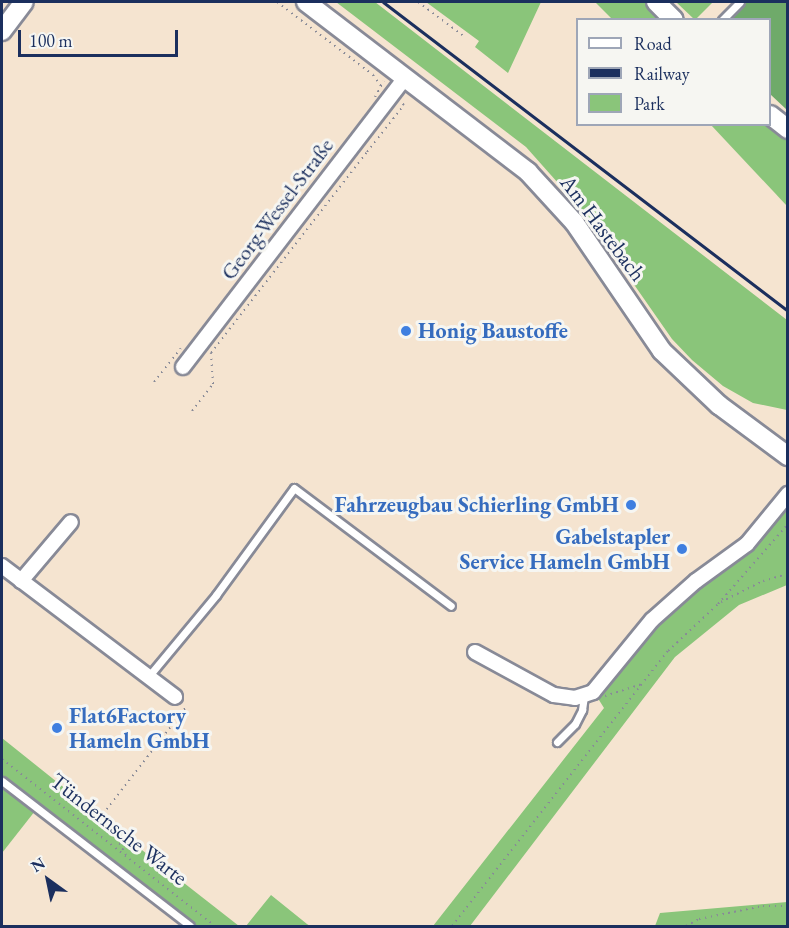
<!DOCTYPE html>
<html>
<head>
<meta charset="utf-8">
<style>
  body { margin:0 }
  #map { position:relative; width:789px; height:928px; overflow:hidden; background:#f5e4d0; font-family:"EB Garamond",serif }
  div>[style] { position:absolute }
  .green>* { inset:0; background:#8ac57a }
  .forest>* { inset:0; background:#6faa6a }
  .path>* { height:2px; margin-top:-1px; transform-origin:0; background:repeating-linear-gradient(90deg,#888a97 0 1.5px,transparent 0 6px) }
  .roads { filter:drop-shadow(2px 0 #888a97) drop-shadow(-2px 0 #888a97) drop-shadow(0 2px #888a97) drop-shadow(0 -2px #888a97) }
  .lane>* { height:7px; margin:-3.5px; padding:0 3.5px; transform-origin:3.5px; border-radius:3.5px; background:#fff }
  .street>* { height:14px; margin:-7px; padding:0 7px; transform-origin:7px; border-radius:7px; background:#fff }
  .secondary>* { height:18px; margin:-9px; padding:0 9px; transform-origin:9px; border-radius:9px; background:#fff }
  .rail>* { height:3px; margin:-1.5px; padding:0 1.5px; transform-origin:1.5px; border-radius:1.5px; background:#1b2f5e }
  .dots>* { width:16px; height:16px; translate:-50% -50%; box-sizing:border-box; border:3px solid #f6f6f2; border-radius:50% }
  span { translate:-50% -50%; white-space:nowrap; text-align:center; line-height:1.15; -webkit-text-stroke:6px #f6f6f2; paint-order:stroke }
  .street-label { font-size:22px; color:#1b2f5e }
  .shop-label { font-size:22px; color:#366cbe; font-weight:700 }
  .left { translate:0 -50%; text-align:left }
  .right { translate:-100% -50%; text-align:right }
  .frame { position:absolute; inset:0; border:3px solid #1b2f5e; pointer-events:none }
  .legend { position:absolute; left:576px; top:18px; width:195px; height:108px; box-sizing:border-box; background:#f6f6f2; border:2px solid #9ea6b7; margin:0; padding:8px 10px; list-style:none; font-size:18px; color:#1b2f5e }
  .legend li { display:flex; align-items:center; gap:12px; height:30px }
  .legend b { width:30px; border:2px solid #9ea6b7 }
  .north { position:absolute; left:18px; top:850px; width:60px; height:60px; -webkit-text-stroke:4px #f6f6f2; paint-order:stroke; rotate:327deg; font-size:16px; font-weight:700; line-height:24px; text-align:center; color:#1b2f5e }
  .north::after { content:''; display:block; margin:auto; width:21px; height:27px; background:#1b2f5e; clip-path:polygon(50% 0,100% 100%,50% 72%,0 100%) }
  .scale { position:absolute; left:18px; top:30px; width:160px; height:27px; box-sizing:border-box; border:3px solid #1b2f5e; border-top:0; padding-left:8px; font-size:18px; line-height:21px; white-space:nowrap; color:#1b2f5e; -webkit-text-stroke:4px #f6f6f2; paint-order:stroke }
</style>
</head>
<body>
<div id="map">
  <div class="green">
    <i style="clip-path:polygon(336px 2px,375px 2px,787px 320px,787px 410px,753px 403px,723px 386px,692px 360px,672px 339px,582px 210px,526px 147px)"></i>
    <i style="clip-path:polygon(426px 2px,541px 2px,508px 73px,475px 47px,479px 41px)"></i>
    <i style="clip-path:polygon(595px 2px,655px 2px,672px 19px,612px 19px)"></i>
    <i style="clip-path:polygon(676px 2px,713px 2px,695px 20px)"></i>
    <i style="clip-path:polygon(770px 124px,787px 130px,787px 206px,711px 125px)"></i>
    <i style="clip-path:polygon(787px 495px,787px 585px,739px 605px,675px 657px,470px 926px,433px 926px,604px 708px,594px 692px,653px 620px,748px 544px)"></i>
    <i style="clip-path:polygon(2px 738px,152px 858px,239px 926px,192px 926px,2px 780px)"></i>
    <i style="clip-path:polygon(2px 785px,35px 811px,2px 853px)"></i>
    <i style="clip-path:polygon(271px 895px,307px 924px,310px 926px,246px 926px)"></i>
    <i style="clip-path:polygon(787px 902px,787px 926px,655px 926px,660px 913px)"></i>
  </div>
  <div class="forest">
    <i style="clip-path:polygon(747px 2px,787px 2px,787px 110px,770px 94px,770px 20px,729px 19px)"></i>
  </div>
  <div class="path">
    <i style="left:277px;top:2px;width:121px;rotate:37.2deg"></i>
    <i style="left:373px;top:75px;width:17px;rotate:54deg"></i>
    <i style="left:418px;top:2px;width:59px;rotate:36.7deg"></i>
    <i style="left:375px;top:97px;width:18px;rotate:-61deg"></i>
    <i style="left:154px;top:382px;width:43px;rotate:-51.5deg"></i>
    <i style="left:192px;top:411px;width:34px;rotate:-52deg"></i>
    <i style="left:213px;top:384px;width:31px;rotate:-94deg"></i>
    <i style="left:211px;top:353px;width:254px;rotate:-52.2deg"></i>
    <i style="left:367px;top:152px;width:60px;rotate:-51.8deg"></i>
    <i style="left:404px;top:105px;width:3px;rotate:-135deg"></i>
    <i style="left:721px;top:602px;width:47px;rotate:-26.6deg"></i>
    <i style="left:763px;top:581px;width:26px;rotate:-16deg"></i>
    <i style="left:605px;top:696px;width:39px;rotate:-18deg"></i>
    <i style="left:2px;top:759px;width:271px;rotate:38.1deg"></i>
    <i style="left:126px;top:855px;width:47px;rotate:-119.3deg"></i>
    <i style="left:103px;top:814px;width:135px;rotate:-52.2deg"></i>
    <i style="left:452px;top:926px;width:350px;rotate:-51.9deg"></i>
    <i style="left:668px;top:651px;width:69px;rotate:-43.2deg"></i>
    <i style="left:718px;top:604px;width:106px;rotate:-48.8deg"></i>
    <i style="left:686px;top:926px;width:15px;rotate:-28deg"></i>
    <i style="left:699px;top:919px;width:65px;rotate:-11.5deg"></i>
    <i style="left:763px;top:906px;width:25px"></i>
  </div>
  <div class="roads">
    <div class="lane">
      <i style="left:722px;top:20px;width:25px;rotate:-45deg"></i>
      <i style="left:148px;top:677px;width:107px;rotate:-50.3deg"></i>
      <i style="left:216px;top:595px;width:132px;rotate:-53.9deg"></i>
      <i style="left:294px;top:488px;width:196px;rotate:36.9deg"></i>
      <i style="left:557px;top:742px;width:25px;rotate:-45deg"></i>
      <i style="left:575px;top:724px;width:16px;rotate:-63deg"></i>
      <i style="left:582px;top:710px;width:15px;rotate:-82deg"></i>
      <i style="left:2px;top:781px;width:237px;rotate:37.6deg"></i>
    </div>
    <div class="street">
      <i style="left:183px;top:367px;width:364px;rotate:-52.5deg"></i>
      <i style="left:2px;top:566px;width:217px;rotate:37.1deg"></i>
      <i style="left:21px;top:581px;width:77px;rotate:-49.7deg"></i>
      <i style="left:475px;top:652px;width:90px;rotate:28.6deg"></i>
      <i style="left:554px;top:695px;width:21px;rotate:8deg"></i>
      <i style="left:575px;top:698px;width:19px;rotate:-18deg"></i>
      <i style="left:593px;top:692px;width:93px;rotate:-50.7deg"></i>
      <i style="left:652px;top:620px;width:59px;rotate:-41.6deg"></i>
      <i style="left:696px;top:581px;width:63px;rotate:-36deg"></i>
      <i style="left:747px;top:544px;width:65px;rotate:-50.6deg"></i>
    </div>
    <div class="secondary">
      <i style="left:306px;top:2px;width:280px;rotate:37.4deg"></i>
      <i style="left:528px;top:172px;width:68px;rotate:47.4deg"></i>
      <i style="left:574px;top:222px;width:156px;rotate:55.7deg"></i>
      <i style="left:662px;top:351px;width:79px;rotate:43.5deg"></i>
      <i style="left:719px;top:405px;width:86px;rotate:36.5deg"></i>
      <i style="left:656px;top:2px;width:25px;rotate:45deg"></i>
      <i style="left:2px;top:31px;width:36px;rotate:-53deg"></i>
      <i style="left:770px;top:115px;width:23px;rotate:38deg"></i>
    </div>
  </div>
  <div class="rail">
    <i style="left:383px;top:2px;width:509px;rotate:37.34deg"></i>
  </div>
  <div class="dots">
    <i style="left:406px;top:331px;background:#3f7fe0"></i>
    <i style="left:631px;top:505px;background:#3f7fe0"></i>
    <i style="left:682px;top:549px;background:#3f7fe0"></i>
    <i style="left:57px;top:728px;background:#3f7fe0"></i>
  </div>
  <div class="street-label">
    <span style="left:277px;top:209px;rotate:-53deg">Georg-Wessel-Straße</span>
    <span style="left:603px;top:228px;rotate:53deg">Am Hastebach</span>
    <span style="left:119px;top:829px;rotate:38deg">Tündernsche Warte</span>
  </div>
  <div class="shop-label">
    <span class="left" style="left:418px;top:331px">Honig Baustoffe</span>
    <span class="right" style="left:619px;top:505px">Fahrzeugbau Schierling GmbH</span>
    <span class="right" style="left:670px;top:549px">Gabelstapler<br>Service Hameln GmbH</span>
    <span class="left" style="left:69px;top:728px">Flat6Factory<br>Hameln GmbH</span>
  </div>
  <div class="frame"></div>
  <ul class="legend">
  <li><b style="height:8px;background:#fff"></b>Road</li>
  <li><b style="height:8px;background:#1b2f5e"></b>Railway</li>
  <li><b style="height:16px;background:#8ac57a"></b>Park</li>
  </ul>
  <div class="north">N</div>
  <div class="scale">100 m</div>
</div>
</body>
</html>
